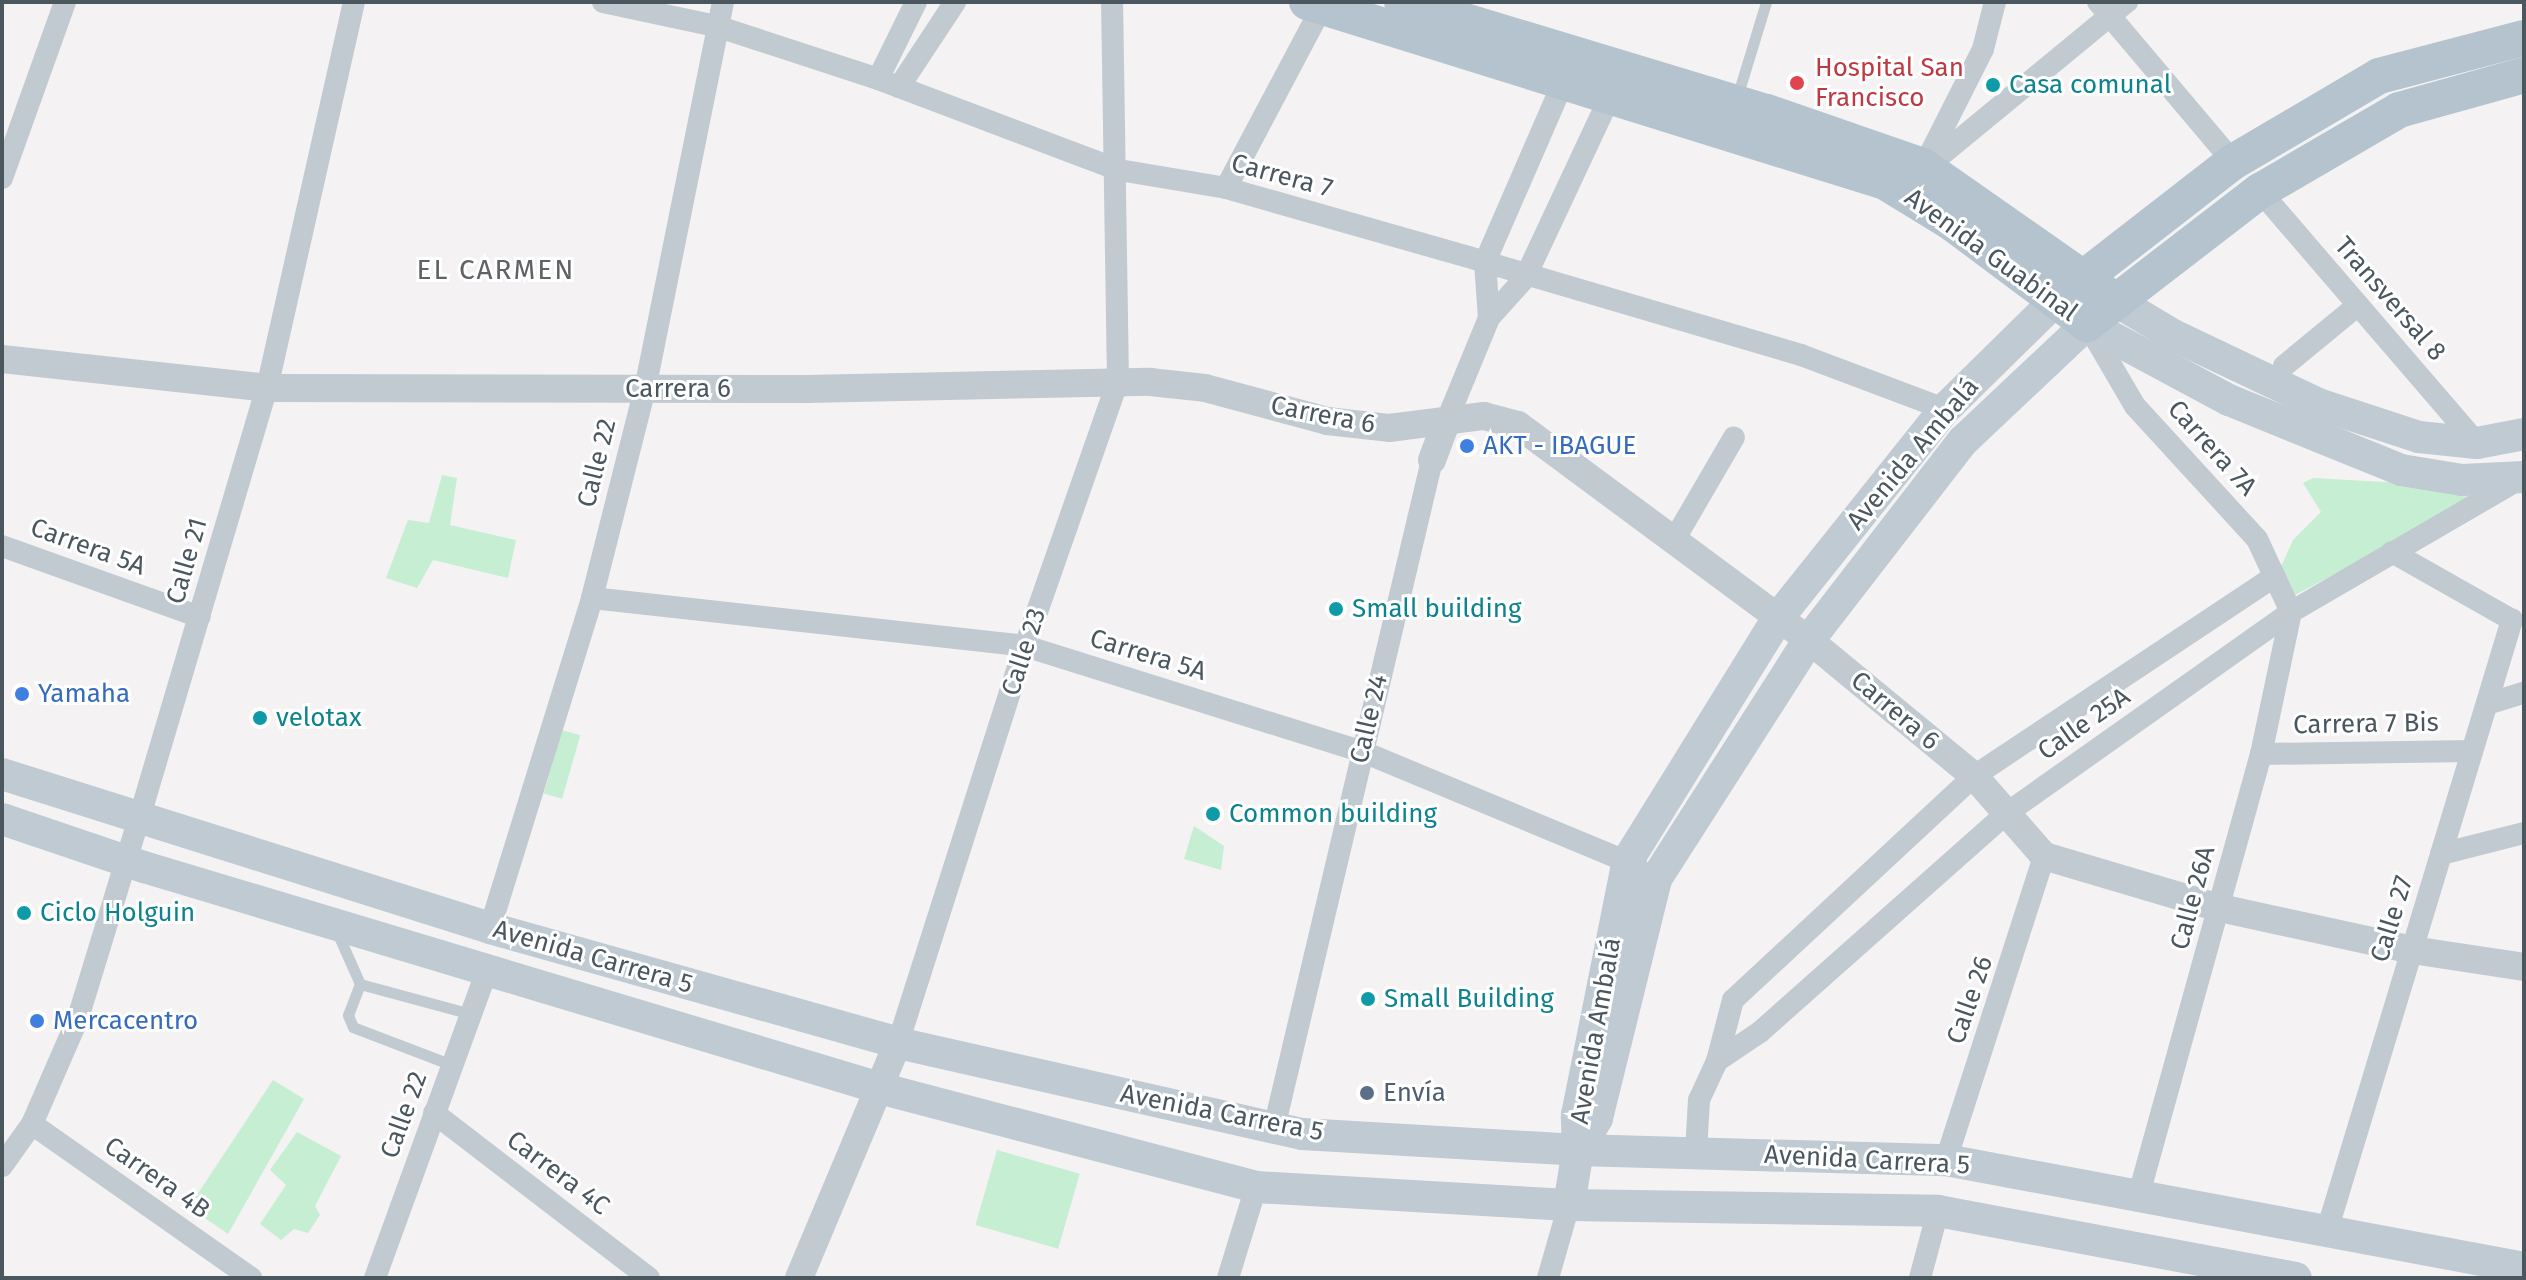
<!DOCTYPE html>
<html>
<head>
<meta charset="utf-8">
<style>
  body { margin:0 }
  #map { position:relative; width:2526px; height:1280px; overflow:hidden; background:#f4f2f3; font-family:"Fira Sans",sans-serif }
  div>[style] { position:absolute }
  .green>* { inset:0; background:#c5eed2; transform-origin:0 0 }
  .service>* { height:11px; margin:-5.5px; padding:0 5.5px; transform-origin:5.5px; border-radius:5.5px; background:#c1cad0 }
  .minor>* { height:22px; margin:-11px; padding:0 11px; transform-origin:11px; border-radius:11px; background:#c1cad0 }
  .tertiary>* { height:28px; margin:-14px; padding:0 14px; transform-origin:14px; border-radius:14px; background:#c1cad0 }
  .secondary>* { height:32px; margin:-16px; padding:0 16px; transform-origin:16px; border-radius:16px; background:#c0cad2 }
  .primary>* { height:36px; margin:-18px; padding:0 18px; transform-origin:18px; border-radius:18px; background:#b4c3ce }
  .dots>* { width:22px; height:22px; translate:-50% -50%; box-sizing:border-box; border:4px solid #fff; border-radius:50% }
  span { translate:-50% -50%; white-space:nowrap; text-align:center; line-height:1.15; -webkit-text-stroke:6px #fff; paint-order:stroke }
  .health-label { font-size:26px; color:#be3a42 }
  .left { translate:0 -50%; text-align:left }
  .culture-label { font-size:26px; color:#0d838f }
  .street-label { font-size:26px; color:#4b575f }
  .shop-label { font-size:26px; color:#366cbe }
  .service-label { font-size:26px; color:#4e5e75 }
  .neighbourhood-label { font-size:28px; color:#5f6367; letter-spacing:2px }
  .frame { position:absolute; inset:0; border:4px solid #4b575f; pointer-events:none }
</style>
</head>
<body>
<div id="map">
  <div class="green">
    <i style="clip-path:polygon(442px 475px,457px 478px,450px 525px,516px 540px,508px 578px,433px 560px,417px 588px,386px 578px,408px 520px,429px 523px)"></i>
    <i style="clip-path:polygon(2313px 478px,2438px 485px,2488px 494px,2291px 597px,2280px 569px,2293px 540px,2321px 512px,2303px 483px)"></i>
    <i style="left:562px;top:730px;width:19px;height:66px;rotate:16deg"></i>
    <i style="clip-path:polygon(1194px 826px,1224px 846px,1221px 870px,1184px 859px)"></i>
    <i style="clip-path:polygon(273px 1080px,304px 1099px,228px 1234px,189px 1207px)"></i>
    <i style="clip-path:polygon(297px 1132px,341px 1156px,315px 1206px,320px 1215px,308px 1233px,294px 1229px,281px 1240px,260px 1224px,286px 1185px,270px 1170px)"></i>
    <i style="left:997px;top:1150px;width:86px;height:78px;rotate:16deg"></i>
  </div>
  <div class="service">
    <i style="left:1737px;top:97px;width:99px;rotate:-73deg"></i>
    <i style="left:337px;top:932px;width:57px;rotate:66.1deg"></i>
    <i style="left:452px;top:1065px;width:106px;rotate:-159deg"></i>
    <i style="left:353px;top:1027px;width:13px;rotate:-113deg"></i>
    <i style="left:348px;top:1015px;width:33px;rotate:-69deg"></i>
    <i style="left:360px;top:984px;width:115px;rotate:15.1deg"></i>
  </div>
  <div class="minor">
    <i style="left:603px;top:2px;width:116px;rotate:12deg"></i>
    <i style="left:716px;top:26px;width:170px;rotate:18.1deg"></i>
    <i style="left:878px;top:79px;width:258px;rotate:20.7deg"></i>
    <i style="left:1119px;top:170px;width:109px;rotate:9.5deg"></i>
    <i style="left:1226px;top:188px;width:269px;rotate:15.9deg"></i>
    <i style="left:1485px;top:262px;width:329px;rotate:16.4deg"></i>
    <i style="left:1801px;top:355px;width:154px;rotate:20.6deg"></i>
    <i style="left:2098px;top:2px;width:209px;rotate:49.8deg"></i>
    <i style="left:878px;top:79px;width:86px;rotate:-63.7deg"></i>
    <i style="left:899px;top:87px;width:102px;rotate:-56.6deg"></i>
    <i style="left:1928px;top:158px;width:122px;rotate:-63.2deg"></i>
    <i style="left:1983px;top:49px;width:49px;rotate:-75.7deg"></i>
    <i style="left:1918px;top:174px;width:271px;rotate:-39.5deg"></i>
    <i style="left:2px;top:178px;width:187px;rotate:-70.3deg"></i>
    <i style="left:1226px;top:188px;width:205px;rotate:-62.1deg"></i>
    <i style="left:2260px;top:191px;width:333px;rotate:49.3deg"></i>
    <i style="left:1489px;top:318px;width:56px;rotate:-94.1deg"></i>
    <i style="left:1485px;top:262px;width:193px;rotate:-66.5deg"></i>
    <i style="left:2087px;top:324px;width:95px;rotate:59.7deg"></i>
    <i style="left:2135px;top:406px;width:180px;rotate:47.5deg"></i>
    <i style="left:2257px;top:539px;width:81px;rotate:65deg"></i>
    <i style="left:2291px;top:612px;width:145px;rotate:101.9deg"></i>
    <i style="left:2261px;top:754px;width:460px;rotate:105.5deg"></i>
    <i style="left:2284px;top:366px;width:96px;rotate:-39.5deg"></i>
    <i style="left:1447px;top:420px;width:110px;rotate:-67.6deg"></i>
    <i style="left:1489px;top:318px;width:54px;rotate:-48deg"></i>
    <i style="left:1525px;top:278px;width:198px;rotate:-64.9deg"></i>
    <i style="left:1673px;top:542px;width:121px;rotate:-59.8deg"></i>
    <i style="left:2px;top:546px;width:210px;rotate:19.7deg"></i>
    <i style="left:592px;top:598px;width:436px;rotate:6.3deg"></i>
    <i style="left:1025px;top:646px;width:352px;rotate:17.4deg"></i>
    <i style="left:1361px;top:751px;width:299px;rotate:22.6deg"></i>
    <i style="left:2487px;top:704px;width:39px;rotate:-17deg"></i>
    <i style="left:2261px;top:754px;width:211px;rotate:-0.8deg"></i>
    <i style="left:2441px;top:854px;width:86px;rotate:-14.2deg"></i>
    <i style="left:490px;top:928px;width:345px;rotate:-72.8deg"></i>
    <i style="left:592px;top:598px;width:216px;rotate:-75.8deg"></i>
    <i style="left:645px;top:389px;width:395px;rotate:-78.6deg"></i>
    <i style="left:898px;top:1043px;width:417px;rotate:-72.3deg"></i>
    <i style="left:1025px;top:646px;width:281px;rotate:-70.7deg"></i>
    <i style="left:1118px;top:381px;width:379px;rotate:-90.9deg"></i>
    <i style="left:1717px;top:1061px;width:52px;rotate:-34deg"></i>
    <i style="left:1760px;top:1032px;width:330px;rotate:-41.6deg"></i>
    <i style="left:2007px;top:813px;width:348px;rotate:-35.3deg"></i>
    <i style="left:2291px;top:612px;width:260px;rotate:-30.2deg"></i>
    <i style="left:434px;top:1113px;width:271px;rotate:37.5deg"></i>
    <i style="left:32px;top:1124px;width:268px;rotate:35.1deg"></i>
    <i style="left:1274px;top:1128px;width:686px;rotate:-76.69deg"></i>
    <i style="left:1696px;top:1152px;width:52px;rotate:-86.7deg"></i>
    <i style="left:1699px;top:1100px;width:43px;rotate:-65.2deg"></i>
    <i style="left:1717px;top:1061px;width:63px;rotate:-75.3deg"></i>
    <i style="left:1733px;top:1000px;width:329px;rotate:-42.9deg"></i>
    <i style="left:1974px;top:776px;width:361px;rotate:-33.6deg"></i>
    <i style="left:1946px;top:1160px;width:319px;rotate:-72.1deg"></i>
    <i style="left:2px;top:1166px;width:52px;rotate:-54.5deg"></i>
    <i style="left:32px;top:1124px;width:116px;rotate:-66.5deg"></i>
    <i style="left:78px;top:1018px;width:208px;rotate:-73deg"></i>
    <i style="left:139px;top:819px;width:450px;rotate:-73.5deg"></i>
    <i style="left:267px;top:388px;width:396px;rotate:-77.3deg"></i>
    <i style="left:2326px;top:1234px;width:642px;rotate:-73.15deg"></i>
    <i style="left:2512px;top:620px;width:138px;rotate:-150.5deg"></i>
    <i style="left:375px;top:1278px;width:327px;rotate:-70deg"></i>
    <i style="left:1228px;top:1278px;width:95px;rotate:-72.9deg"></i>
    <i style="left:1548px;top:1278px;width:76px;rotate:-74deg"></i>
    <i style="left:1920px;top:1278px;width:69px;rotate:-75deg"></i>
  </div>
  <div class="tertiary">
    <i style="left:2px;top:359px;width:267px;rotate:6.2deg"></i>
    <i style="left:267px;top:388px;width:539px;rotate:0.11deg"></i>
    <i style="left:806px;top:389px;width:344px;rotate:-1.2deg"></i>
    <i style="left:1150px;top:382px;width:55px;rotate:6.2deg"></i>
    <i style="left:1205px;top:388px;width:126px;rotate:15.1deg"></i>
    <i style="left:1327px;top:421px;width:62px;rotate:6.4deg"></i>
    <i style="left:1389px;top:428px;width:96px;rotate:-7.2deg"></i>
    <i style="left:1484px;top:416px;width:35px;rotate:15deg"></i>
    <i style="left:1518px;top:425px;width:362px;rotate:36.5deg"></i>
    <i style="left:1809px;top:640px;width:214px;rotate:39.5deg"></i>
    <i style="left:1974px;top:776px;width:106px;rotate:48.8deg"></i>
    <i style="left:2044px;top:856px;width:184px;rotate:16.5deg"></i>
    <i style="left:2220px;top:908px;width:197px;rotate:12.3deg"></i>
    <i style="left:2412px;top:950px;width:113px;rotate:8.6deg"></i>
    <i style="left:1432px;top:460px;width:43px;rotate:-69.4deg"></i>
    <i style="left:799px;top:1278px;width:255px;rotate:-67.2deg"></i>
  </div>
  <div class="secondary">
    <i style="left:2116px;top:301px;width:66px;rotate:30.8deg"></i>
    <i style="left:2173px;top:335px;width:161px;rotate:25.4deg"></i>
    <i style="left:2318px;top:404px;width:106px;rotate:18.1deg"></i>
    <i style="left:2419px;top:437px;width:58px;rotate:5.9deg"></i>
    <i style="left:2477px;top:443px;width:48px;rotate:-10.8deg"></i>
    <i style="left:2px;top:774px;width:512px;rotate:17.51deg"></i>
    <i style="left:490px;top:928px;width:424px;rotate:15.7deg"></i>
    <i style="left:898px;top:1043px;width:414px;rotate:12.7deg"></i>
    <i style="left:1302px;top:1134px;width:276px;rotate:3.3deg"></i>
    <i style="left:1578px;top:1150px;width:368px;rotate:1.6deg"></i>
    <i style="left:1946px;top:1160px;width:588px;rotate:10.58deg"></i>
    <i style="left:2px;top:819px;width:150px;rotate:18.7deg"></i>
    <i style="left:144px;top:867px;width:772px;rotate:16.72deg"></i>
    <i style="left:883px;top:1089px;width:386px;rotate:14.7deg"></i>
    <i style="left:1256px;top:1187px;width:314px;rotate:3.3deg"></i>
    <i style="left:1569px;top:1205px;width:369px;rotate:0.9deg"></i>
    <i style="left:1938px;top:1211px;width:364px;rotate:10.6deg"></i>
    <i style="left:1578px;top:1150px;width:37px;rotate:-59deg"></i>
    <i style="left:1597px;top:1118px;width:246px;rotate:-76.1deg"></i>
    <i style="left:1656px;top:879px;width:284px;rotate:-57.4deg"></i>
    <i style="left:1809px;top:640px;width:252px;rotate:-52.3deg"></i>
    <i style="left:1963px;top:441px;width:170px;rotate:-43.3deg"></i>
    <i style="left:2087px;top:324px;width:161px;rotate:28.2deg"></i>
    <i style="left:2229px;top:400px;width:186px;rotate:22.1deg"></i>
    <i style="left:2401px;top:470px;width:62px;rotate:9.3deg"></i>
    <i style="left:2462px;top:480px;width:62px;rotate:-2.8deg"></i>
    <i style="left:1569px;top:1205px;width:56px;rotate:-80.7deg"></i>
    <i style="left:1578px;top:1150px;width:35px;rotate:-92deg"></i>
    <i style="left:1577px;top:1115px;width:260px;rotate:-78.7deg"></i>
    <i style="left:1628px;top:860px;width:285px;rotate:-58.2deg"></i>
    <i style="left:1778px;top:618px;width:268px;rotate:-51.4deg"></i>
    <i style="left:1945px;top:409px;width:153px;rotate:-44.5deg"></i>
  </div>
  <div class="primary">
    <i style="left:1307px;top:2px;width:605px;rotate:17.3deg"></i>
    <i style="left:1885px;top:182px;width:79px;rotate:31.5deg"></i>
    <i style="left:1952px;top:223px;width:169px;rotate:36.8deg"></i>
    <i style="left:2087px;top:324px;width:218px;rotate:-37.6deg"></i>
    <i style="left:2260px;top:191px;width:161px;rotate:-30.2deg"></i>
    <i style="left:2399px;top:110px;width:130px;rotate:-15.6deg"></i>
    <i style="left:1402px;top:2px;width:381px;rotate:16.8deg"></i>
    <i style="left:1767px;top:112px;width:165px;rotate:19.1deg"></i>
    <i style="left:1923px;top:166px;width:236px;rotate:35deg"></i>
    <i style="left:2064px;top:293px;width:214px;rotate:-37.8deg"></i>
    <i style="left:2233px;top:162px;width:169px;rotate:-30.5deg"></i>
    <i style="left:2379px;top:76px;width:150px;rotate:-14.7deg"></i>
  </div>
  <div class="dots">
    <i style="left:1797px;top:83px;background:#e0444e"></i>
    <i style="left:1993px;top:85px;background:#0f9aa8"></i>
    <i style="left:1467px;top:446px;background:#3f7fe0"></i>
    <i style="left:1336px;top:609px;background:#0f9aa8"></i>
    <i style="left:22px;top:694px;background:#3f7fe0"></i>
    <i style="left:260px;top:718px;background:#0f9aa8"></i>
    <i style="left:1213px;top:814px;background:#0f9aa8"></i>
    <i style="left:24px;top:913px;background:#0f9aa8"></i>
    <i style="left:1368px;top:999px;background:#0f9aa8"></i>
    <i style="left:37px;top:1021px;background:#3f7fe0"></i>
    <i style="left:1367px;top:1093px;background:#5c6f8a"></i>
  </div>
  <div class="health-label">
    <span class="left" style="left:1815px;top:83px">Hospital San<br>Francisco</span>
  </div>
  <div class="culture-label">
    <span class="left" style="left:2009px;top:85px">Casa comunal</span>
    <span class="left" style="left:1352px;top:609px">Small building</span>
    <span class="left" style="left:276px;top:718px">velotax</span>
    <span class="left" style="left:1229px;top:814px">Common building</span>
    <span class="left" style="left:40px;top:913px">Ciclo Holguin</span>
    <span class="left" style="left:1384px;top:999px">Small Building</span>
  </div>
  <div class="street-label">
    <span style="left:1282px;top:176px;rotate:15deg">Carrera 7</span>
    <span style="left:1991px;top:255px;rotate:36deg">Avenida Guabinal</span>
    <span style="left:2390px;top:299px;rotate:49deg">Transversal 8</span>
    <span style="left:678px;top:389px">Carrera 6</span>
    <span style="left:1323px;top:415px;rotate:11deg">Carrera 6</span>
    <span style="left:2212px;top:448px;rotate:48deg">Carrera 7A</span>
    <span style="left:1913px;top:454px;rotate:-50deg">Avenida Ambalá</span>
    <span style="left:597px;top:463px;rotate:-76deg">Calle 22</span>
    <span style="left:88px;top:547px;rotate:20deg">Carrera 5A</span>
    <span style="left:187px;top:561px;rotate:-74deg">Calle 21</span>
    <span style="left:1024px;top:652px;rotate:-72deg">Calle 23</span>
    <span style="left:1148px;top:655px;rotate:17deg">Carrera 5A</span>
    <span style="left:1895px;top:711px;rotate:40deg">Carrera 6</span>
    <span style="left:1369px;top:719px;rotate:-77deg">Calle 24</span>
    <span style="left:2084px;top:724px;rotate:-35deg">Calle 25A</span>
    <span style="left:2366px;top:724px;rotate:-1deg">Carrera 7 Bis</span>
    <span style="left:2193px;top:898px;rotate:-75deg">Calle 26A</span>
    <span style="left:2392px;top:919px;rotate:-73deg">Calle 27</span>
    <span style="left:593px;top:957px;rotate:16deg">Avenida Carrera 5</span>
    <span style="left:1970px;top:1000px;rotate:-71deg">Calle 26</span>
    <span style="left:1596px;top:1031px;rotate:-80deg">Avenida Ambalá</span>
    <span style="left:1222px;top:1113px;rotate:11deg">Avenida Carrera 5</span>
    <span style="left:404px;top:1115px;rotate:-70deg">Calle 22</span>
    <span style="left:1867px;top:1160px;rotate:3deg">Avenida Carrera 5</span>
    <span style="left:558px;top:1173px;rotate:37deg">Carrera 4C</span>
    <span style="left:157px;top:1178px;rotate:35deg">Carrera 4B</span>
  </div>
  <div class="shop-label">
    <span class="left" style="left:1483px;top:446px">AKT - IBAGUE</span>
    <span class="left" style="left:38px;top:694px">Yamaha</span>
    <span class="left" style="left:53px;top:1021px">Mercacentro</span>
  </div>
  <div class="service-label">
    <span class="left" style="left:1383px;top:1093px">Envía</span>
  </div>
  <div class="neighbourhood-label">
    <span style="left:496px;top:270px">EL CARMEN</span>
  </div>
  <div class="frame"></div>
</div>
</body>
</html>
